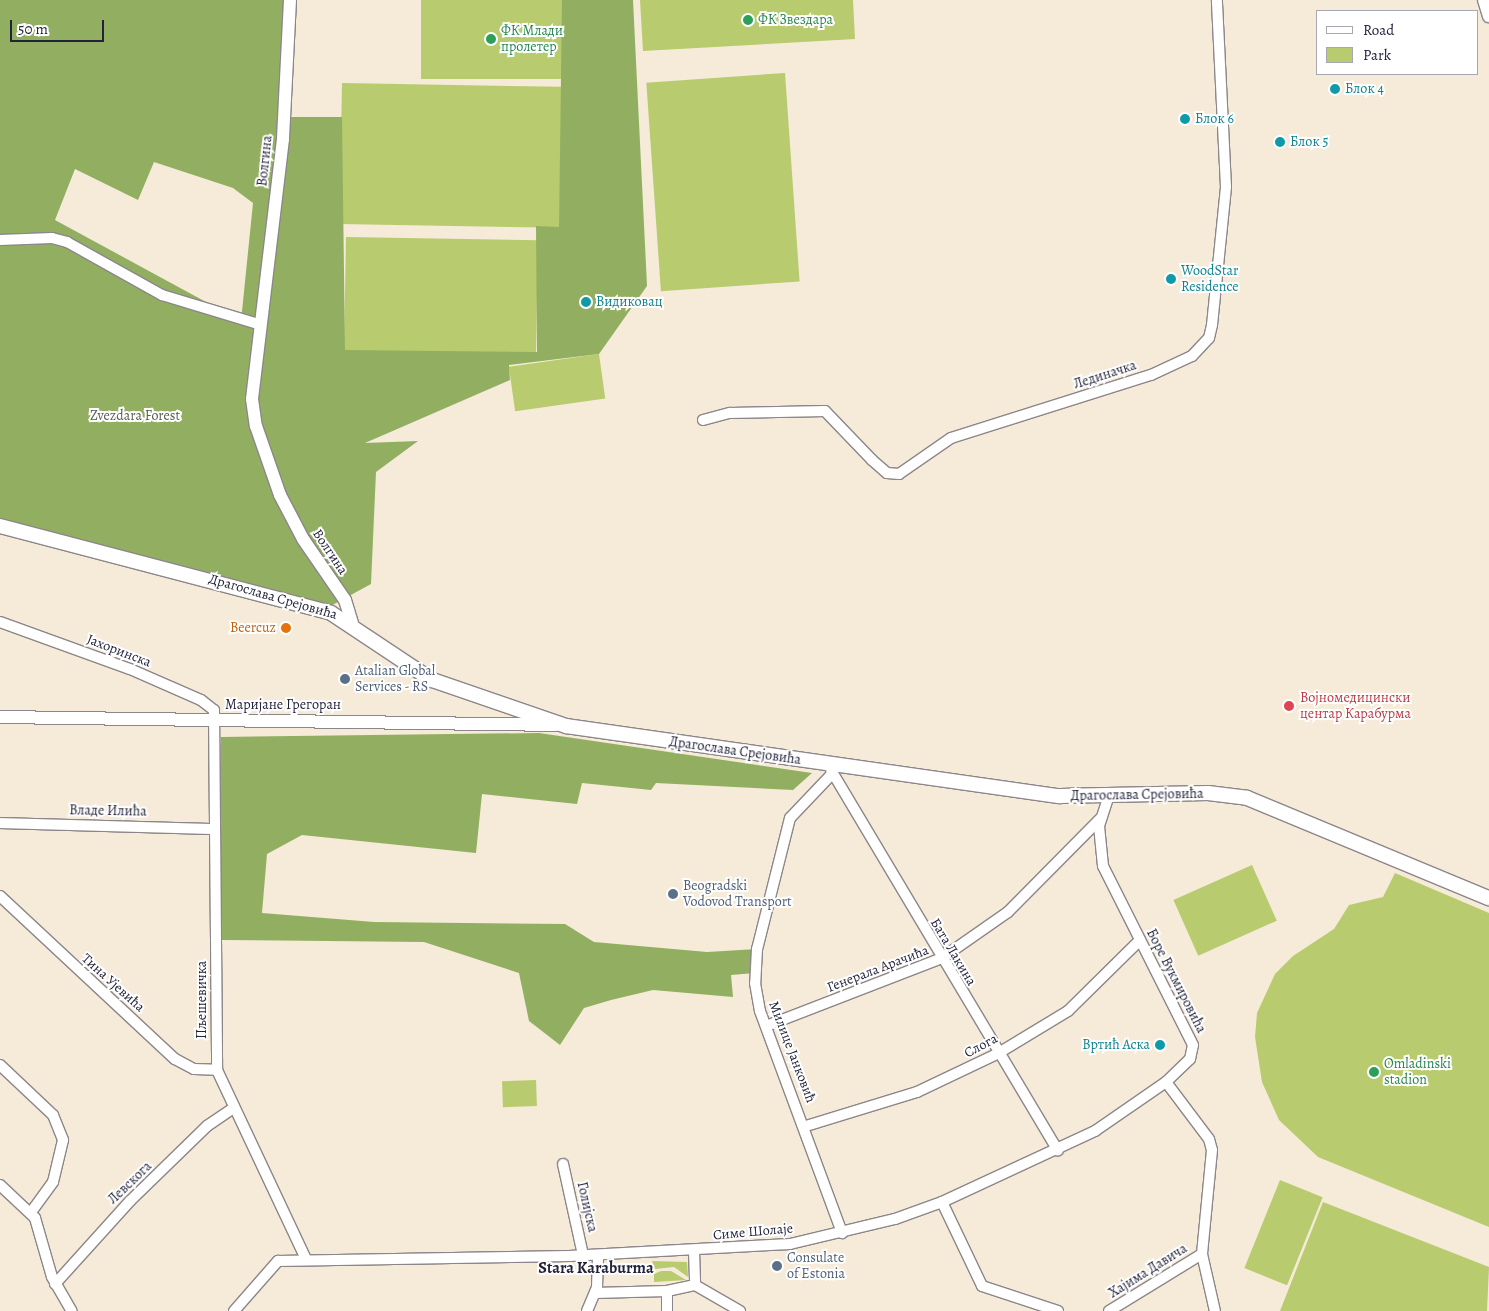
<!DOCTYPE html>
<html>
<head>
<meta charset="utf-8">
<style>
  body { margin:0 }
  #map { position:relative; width:1489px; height:1311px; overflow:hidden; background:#f5ebd8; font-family:Alegreya,serif }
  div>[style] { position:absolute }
  .green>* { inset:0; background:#b8cb6e; transform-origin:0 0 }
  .forest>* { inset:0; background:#92af61 }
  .roads { filter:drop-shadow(1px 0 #8c868a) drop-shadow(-1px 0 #8c868a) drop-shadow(0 1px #8c868a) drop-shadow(0 -1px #8c868a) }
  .minor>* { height:10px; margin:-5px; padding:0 5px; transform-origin:5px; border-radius:5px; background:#fff }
  .tertiary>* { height:12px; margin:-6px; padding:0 6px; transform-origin:6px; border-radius:6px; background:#fff }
  .secondary>* { height:14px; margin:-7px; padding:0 7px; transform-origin:7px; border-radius:7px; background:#fff }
  .dots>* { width:14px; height:14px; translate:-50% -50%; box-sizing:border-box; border:2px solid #fff; border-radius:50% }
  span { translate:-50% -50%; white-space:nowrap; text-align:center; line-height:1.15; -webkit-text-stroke:4px #fff; paint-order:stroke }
  .leisure-label { font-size:14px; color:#27864d }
  .left { translate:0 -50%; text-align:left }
  .culture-label { font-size:14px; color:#0d838f }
  .right { translate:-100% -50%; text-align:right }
  .street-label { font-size:14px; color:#22223b }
  .park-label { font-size:14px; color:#565d4d }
  .food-label { font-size:14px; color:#c56008 }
  .service-label { font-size:14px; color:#4e5e75 }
  .health-label { font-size:14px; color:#be3a42 }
  .quarter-label { font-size:16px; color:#22223b; font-weight:700 }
  .legend { position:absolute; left:1316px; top:10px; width:162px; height:65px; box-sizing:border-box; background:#fff; border:1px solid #a7a7b1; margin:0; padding:6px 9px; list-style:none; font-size:15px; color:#22223b }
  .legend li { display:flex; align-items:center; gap:10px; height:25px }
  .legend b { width:25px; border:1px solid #a7a7b1 }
  .scale { position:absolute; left:10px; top:20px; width:94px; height:22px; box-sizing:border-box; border:2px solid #22223b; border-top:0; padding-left:6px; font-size:15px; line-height:18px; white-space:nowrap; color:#22223b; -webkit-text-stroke:4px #fff; paint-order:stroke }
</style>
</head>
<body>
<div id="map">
  <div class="green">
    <i style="left:421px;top:0;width:141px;height:79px"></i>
    <i style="clip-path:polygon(640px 0,853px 0,855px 39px,643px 51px)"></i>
    <i style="left:785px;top:73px;width:209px;height:139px;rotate:86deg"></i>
    <i style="left:342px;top:83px;width:220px;height:141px;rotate:1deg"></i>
    <i style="left:346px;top:237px;width:192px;height:114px;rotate:1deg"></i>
    <i style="left:599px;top:354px;width:45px;height:91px;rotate:82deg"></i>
    <i style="left:1252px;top:865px;width:61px;height:86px;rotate:66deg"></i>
    <i style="clip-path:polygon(1395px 873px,1489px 913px,1489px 1227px,1318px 1157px,1279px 1120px,1262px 1082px,1255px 1037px,1257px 1013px,1275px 974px,1293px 956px,1334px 929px,1349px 905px,1383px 897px)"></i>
    <i style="left:536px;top:1080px;width:26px;height:34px;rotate:88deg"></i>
    <i style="left:1280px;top:1180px;width:46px;height:95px;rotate:22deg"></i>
    <i style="clip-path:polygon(1323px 1202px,1489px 1267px,1487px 1311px,1280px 1311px)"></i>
    <i style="clip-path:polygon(652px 1261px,687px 1262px,688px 1277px,674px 1267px,655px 1269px)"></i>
    <i style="clip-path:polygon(661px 1271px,671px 1271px,686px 1280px,654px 1282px,654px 1274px)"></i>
  </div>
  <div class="forest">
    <i style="clip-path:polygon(evenodd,0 0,289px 0,284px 117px,342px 117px,345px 350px,537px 352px,536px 226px,559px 227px,562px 0,633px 0,647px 286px,599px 354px,509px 365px,510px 380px,365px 443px,418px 441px,376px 472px,371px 584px,327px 608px,0 521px,0 0,154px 162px,233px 188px,253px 203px,241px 321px,55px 220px,75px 169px,138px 200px,154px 162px)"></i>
    <i style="clip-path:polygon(539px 733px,812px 773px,793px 790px,656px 783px,651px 790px,582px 783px,577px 804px,482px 794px,476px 853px,302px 835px,267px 854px,262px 913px,374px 922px,565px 924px,594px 942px,707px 952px,757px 949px,755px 973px,731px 975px,733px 997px,653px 990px,611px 1000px,584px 1008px,560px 1045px,529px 1021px,519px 973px,424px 942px,220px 940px,221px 737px)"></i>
  </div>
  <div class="roads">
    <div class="minor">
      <i style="left:0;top:240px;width:52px;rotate:-2.2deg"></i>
      <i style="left:52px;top:238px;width:16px;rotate:15deg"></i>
      <i style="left:67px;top:242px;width:109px;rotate:29.2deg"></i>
      <i style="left:162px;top:295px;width:100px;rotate:16.8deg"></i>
      <i style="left:703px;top:420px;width:28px;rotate:-15deg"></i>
      <i style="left:730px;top:413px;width:95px;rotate:-1.2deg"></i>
      <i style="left:825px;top:411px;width:68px;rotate:46.2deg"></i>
      <i style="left:872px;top:460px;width:20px;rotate:41deg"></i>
      <i style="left:887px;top:473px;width:12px;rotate:5deg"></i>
      <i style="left:899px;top:474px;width:63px;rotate:-34.7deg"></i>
      <i style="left:951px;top:438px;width:210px;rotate:-17.5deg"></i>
      <i style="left:1151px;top:375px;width:45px;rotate:-24.9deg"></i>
      <i style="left:1192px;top:356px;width:25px;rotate:-47deg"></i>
      <i style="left:1209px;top:338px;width:13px;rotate:-77deg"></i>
      <i style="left:1212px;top:325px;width:139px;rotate:-84.2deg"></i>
      <i style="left:1226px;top:187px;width:187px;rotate:-92.8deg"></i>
      <i style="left:0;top:622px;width:138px;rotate:19.9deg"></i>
      <i style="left:130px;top:669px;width:77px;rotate:23.6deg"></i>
      <i style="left:201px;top:700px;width:16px;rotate:38deg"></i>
      <i style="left:214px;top:710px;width:360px;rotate:89.5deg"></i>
      <i style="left:217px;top:1070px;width:209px;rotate:64.8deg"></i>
      <i style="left:831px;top:770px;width:443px;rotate:59.2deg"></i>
      <i style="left:831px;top:775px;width:59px;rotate:133.6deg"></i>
      <i style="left:790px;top:818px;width:135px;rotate:104.1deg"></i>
      <i style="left:757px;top:949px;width:34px;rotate:93deg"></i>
      <i style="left:755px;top:983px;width:28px;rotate:80deg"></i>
      <i style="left:760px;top:1011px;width:237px;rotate:69.7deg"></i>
      <i style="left:0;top:823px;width:215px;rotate:1.6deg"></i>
      <i style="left:0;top:896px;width:239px;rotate:43deg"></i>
      <i style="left:175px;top:1059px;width:21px;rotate:28deg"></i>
      <i style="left:194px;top:1069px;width:23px;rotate:2deg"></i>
      <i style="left:766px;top:1026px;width:189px;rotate:-21.1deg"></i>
      <i style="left:942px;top:958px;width:80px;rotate:-34.9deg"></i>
      <i style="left:1008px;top:912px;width:132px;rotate:-45.3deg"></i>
      <i style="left:0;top:1065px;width:73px;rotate:43.3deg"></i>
      <i style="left:53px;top:1115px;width:27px;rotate:68deg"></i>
      <i style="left:63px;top:1140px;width:43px;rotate:103.4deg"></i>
      <i style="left:53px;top:1182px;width:37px;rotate:126deg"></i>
      <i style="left:1166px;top:1082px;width:71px;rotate:53deg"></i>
      <i style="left:1209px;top:1139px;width:11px;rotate:75deg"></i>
      <i style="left:1212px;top:1150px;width:104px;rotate:95.5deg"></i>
      <i style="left:1202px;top:1254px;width:58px;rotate:77.2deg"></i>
      <i style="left:806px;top:1126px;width:116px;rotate:-17deg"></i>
      <i style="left:917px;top:1092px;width:89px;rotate:-25.4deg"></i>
      <i style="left:997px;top:1054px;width:83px;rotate:-31.2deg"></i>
      <i style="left:1068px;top:1011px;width:101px;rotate:-44.6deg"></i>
      <i style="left:563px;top:1164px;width:93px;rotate:77.6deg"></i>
      <i style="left:0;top:1185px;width:48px;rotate:43.3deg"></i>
      <i style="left:35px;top:1218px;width:61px;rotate:73.9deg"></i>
      <i style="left:52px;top:1277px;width:39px;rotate:60deg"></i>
      <i style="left:942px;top:1202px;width:93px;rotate:64.5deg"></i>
      <i style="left:982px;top:1286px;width:80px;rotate:18.2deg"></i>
      <i style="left:694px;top:1251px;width:34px;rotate:88deg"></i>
      <i style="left:695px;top:1285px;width:52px;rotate:30deg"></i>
      <i style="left:55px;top:1284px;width:112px;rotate:-47.9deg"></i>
      <i style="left:130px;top:1201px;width:107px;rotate:-44.2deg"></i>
      <i style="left:207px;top:1126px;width:30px;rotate:-34deg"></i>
      <i style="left:667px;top:1291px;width:20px;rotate:90deg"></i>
      <i style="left:595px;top:1293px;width:72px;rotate:-1.6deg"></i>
      <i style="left:667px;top:1291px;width:29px;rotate:-12deg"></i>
      <i style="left:234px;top:1311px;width:67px;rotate:-48.7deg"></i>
      <i style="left:278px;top:1261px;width:291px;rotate:-1deg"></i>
      <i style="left:569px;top:1256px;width:221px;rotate:-3.1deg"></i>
      <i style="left:790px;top:1244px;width:108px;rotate:-13.4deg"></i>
      <i style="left:895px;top:1219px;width:50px;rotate:-19.9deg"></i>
      <i style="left:942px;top:1202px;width:169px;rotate:-24.9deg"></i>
      <i style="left:1095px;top:1131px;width:86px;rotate:-34.6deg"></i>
      <i style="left:1166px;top:1082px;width:33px;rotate:-44deg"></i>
      <i style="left:1190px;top:1059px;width:14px;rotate:-78deg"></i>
      <i style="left:1193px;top:1045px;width:200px;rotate:-116.7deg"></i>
      <i style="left:1103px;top:866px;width:40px;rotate:-95.7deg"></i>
      <i style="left:1099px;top:826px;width:32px;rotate:-72deg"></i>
      <i style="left:587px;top:1311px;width:26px;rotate:-67deg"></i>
      <i style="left:597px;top:1287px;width:32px;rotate:-88deg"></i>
      <i style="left:1109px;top:1311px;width:109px;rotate:-31.5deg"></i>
    </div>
    <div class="tertiary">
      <i style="left:290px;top:0;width:139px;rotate:92.9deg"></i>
      <i style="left:283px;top:139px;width:262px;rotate:96.8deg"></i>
      <i style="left:252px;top:399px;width:27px;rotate:82deg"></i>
      <i style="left:256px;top:426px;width:73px;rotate:70.8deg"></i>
      <i style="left:280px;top:495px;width:50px;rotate:62.4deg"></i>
      <i style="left:303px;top:539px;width:74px;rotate:55.5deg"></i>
      <i style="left:345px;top:600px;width:24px;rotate:73deg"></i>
      <i style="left:1484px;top:0;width:17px;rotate:73deg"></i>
      <i style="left:0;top:717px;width:556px;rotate:0.82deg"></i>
    </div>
    <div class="secondary">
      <i style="left:0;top:526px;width:342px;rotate:14.7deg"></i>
      <i style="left:331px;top:613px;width:121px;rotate:33.6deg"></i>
      <i style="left:432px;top:680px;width:142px;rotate:18.9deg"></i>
      <i style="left:566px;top:726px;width:499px;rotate:8.1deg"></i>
      <i style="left:1060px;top:796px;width:148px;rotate:-1.2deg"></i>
      <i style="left:1208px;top:793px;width:39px;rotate:7deg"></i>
      <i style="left:1247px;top:798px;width:262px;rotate:22.5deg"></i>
    </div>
  </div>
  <div class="dots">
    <i style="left:748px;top:20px;background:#2e9e5b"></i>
    <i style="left:491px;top:39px;background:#2e9e5b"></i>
    <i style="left:1335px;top:89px;background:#0f9aa8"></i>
    <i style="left:1185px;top:119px;background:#0f9aa8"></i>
    <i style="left:1280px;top:142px;background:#0f9aa8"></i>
    <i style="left:1171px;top:279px;background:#0f9aa8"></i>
    <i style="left:586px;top:302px;background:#0f9aa8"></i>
    <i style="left:286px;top:628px;background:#e8710a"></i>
    <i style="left:345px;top:679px;background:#5c6f8a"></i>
    <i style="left:1289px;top:706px;background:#e0444e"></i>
    <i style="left:673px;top:894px;background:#5c6f8a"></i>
    <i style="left:1160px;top:1045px;background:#0f9aa8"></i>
    <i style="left:1374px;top:1072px;background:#2e9e5b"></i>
    <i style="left:777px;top:1266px;background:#5c6f8a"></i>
  </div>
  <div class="leisure-label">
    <span class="left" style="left:758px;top:20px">ФК Звездара</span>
    <span class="left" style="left:501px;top:39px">ФК Млади<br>пролетер</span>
    <span class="left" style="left:1384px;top:1072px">Omladinski<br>stadion</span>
  </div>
  <div class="culture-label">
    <span class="left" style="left:1345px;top:89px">Блок 4</span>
    <span class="left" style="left:1195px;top:119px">Блок 6</span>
    <span class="left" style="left:1290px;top:142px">Блок 5</span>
    <span class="left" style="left:1181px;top:279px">WoodStar<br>Residence</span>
    <span class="left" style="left:596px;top:302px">Видиковац</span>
    <span class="right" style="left:1150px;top:1045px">Вртић Аска</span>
  </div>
  <div class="street-label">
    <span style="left:265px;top:161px;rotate:-84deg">Волгина</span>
    <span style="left:1105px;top:375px;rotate:-18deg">Лединачка</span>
    <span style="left:330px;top:552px;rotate:56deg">Волгина</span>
    <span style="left:273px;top:597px;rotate:16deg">Драгослава Срејовића</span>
    <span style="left:119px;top:651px;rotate:21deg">Јахоринска</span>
    <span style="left:283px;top:705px">Маријане Грегоран</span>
    <span style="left:735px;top:751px;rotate:8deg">Драгослава Срејовића</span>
    <span style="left:1137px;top:795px;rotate:-1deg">Драгослава Срејовића</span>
    <span style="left:108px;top:811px;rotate:1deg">Владе Илића</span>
    <span style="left:953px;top:952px;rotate:59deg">Бата Лакина</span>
    <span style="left:878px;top:969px;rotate:-21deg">Генерала Арачића</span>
    <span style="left:1176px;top:981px;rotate:63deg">Боре Вукмировића</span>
    <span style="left:113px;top:983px;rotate:42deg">Тина Ујевића</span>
    <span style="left:202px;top:1000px;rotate:-90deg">Пљешевичка</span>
    <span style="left:981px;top:1046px;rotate:-28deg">Слога</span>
    <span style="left:792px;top:1052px;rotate:69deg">Милице Јанковић</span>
    <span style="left:130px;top:1183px;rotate:-44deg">Левскога</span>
    <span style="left:587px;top:1207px;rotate:77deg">Голијска</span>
    <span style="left:753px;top:1232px;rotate:-5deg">Симе Шолаје</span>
    <span style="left:1148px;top:1271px;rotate:-32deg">Хајима Давича</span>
  </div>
  <div class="park-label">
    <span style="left:135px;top:416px">Zvezdara Forest</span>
  </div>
  <div class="food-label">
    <span class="right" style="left:276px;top:628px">Beercuz</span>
  </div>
  <div class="service-label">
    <span class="left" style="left:355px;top:679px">Atalian Global<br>Services - RS</span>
    <span class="left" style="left:683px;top:894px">Beogradski<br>Vodovod Transport</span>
    <span class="left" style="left:787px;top:1266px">Consulate<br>of Estonia</span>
  </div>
  <div class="health-label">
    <span class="left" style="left:1300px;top:706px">Војномедицински<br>центар Карабурма</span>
  </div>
  <div class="quarter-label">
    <span style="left:596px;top:1268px">Stara Karaburma</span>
  </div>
  <ul class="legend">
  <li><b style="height:6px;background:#fff"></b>Road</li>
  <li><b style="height:14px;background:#b8cb6e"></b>Park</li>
  </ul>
  <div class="scale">50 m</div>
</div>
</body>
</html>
